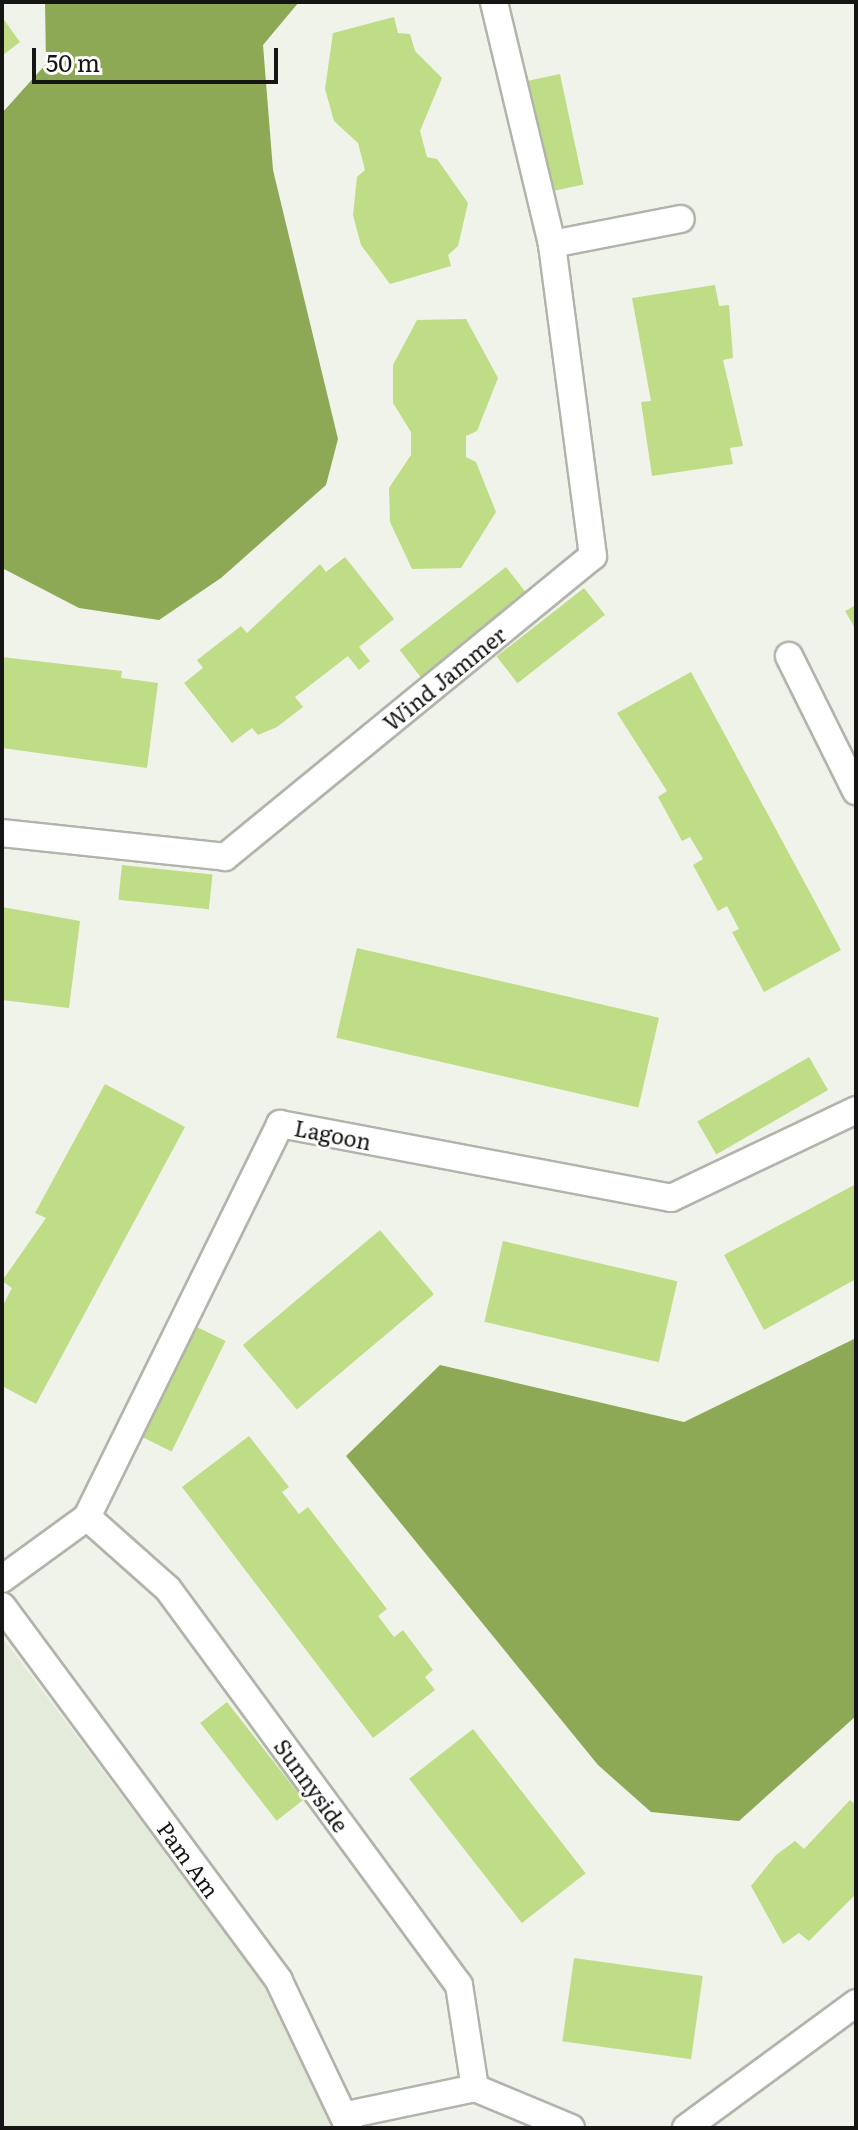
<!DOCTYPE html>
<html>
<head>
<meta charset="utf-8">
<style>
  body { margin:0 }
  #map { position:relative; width:858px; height:2130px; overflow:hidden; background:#f0f3ea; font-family:Literata,serif }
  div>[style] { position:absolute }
  .built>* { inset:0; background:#e4ebdb }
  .water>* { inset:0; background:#8da955 }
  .building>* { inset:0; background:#bfdd87; transform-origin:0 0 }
  .roads { filter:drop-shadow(2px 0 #b1b4ab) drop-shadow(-2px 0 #b1b4ab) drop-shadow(0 2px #b1b4ab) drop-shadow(0 -2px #b1b4ab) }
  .minor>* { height:26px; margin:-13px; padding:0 13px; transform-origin:13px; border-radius:13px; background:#fff }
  span { translate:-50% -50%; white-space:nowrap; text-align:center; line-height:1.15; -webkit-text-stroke:6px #fff; paint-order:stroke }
  .street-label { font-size:22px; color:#151613 }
  .frame { position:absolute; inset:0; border:4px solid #151613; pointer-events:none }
  .scale { position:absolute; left:32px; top:48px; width:246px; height:36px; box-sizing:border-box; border:4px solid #151613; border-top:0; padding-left:10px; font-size:24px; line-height:28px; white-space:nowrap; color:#151613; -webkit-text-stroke:6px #fff; paint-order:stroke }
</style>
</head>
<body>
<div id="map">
  <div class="built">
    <i style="clip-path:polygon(2px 1637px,260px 1979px,336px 2128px,2px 2128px)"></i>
  </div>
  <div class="water">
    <i style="clip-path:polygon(45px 2px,299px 2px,263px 45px,273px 170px,338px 439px,326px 485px,221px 578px,159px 620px,79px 608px,2px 568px,2px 113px,46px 64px)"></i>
    <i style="clip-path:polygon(856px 1338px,856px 1716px,739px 1821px,651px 1812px,598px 1765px,346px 1456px,440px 1365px,684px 1422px)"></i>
  </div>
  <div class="building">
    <i style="clip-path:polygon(2px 17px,20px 42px,3px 55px,2px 67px)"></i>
    <i style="clip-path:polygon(394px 17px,398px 33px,410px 34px,415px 51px,442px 78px,420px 131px,427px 157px,437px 159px,468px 203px,458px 246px,448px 255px,451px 266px,390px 284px,361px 245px,353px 215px,357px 177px,365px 170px,358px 143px,334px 121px,325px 89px,333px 33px)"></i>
    <i style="left:560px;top:74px;width:113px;height:35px;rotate:78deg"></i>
    <i style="clip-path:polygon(715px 285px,719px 306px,729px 305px,733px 358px,723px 360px,743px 446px,730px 448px,733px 464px,652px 476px,641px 402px,651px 401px,632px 298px)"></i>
    <i style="clip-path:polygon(466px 319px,498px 378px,477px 431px,466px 436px,466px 457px,476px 462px,496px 512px,461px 568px,412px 569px,390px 522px,389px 488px,411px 455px,411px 432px,393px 403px,393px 365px,417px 320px)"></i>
    <i style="clip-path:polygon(345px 557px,394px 619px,359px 647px,370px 661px,359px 670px,348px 656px,295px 697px,303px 707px,277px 727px,258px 735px,252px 728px,232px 743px,184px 683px,203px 668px,197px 660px,241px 626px,247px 633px,320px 564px,326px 572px)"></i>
    <i style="left:506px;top:567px;width:34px;height:135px;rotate:52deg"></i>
    <i style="left:584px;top:588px;width:34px;height:111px;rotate:52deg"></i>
    <i style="clip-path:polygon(856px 605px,856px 630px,845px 611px)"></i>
    <i style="clip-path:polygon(2px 657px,122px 671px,121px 678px,158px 683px,147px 768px,2px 748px)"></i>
    <i style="clip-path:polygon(691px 672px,841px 950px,764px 992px,732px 932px,739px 929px,727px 906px,718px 911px,693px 865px,703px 859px,690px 837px,682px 841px,658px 797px,667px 791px,617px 713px)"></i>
    <i style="left:122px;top:865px;width:91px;height:35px;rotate:6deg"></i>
    <i style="clip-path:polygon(2px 907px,80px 921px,69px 1008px,2px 1000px)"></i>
    <i style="left:357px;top:948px;width:310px;height:92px;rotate:13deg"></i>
    <i style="left:809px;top:1057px;width:38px;height:129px;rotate:60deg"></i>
    <i style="clip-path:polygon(105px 1084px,185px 1127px,36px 1404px,2px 1386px,2px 1307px,12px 1288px,2px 1281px,46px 1218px,35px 1213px)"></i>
    <i style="clip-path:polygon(856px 1184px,856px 1279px,764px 1330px,724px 1255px)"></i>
    <i style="left:380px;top:1230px;width:84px;height:179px;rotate:50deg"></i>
    <i style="left:503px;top:1241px;width:179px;height:83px;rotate:13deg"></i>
    <i style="left:195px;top:1326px;width:34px;height:123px;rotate:26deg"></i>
    <i style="clip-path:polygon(249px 1436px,289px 1487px,282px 1492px,299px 1514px,308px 1507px,387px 1609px,378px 1616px,394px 1637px,403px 1630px,433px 1670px,425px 1677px,435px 1690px,373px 1738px,182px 1487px)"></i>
    <i style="left:227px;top:1702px;width:124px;height:34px;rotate:52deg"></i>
    <i style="left:473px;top:1729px;width:183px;height:81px;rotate:52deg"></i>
    <i style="clip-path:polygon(850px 1800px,856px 1805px,856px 1894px,809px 1941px,799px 1933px,783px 1944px,751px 1886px,776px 1855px,795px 1841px,804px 1849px)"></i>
    <i style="left:574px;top:1958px;width:130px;height:84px;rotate:8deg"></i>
  </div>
  <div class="roads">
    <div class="minor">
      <i style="left:552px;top:244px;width:131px;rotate:-11deg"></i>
      <i style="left:789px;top:656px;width:151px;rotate:63.6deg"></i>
      <i style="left:2px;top:833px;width:224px;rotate:6.1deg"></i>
      <i style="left:225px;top:857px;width:475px;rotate:-39.3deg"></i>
      <i style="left:593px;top:556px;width:315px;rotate:-97.5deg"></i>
      <i style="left:552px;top:244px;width:249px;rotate:-103.5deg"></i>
      <i style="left:87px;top:1517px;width:108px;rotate:41.6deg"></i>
      <i style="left:168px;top:1589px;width:491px;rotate:53.7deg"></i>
      <i style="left:459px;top:1985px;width:104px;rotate:81.2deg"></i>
      <i style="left:2px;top:1579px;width:105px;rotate:-36.1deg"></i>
      <i style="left:87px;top:1517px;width:438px;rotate:-63.8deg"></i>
      <i style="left:280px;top:1124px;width:398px;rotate:10.7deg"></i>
      <i style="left:671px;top:1198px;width:205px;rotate:-25.4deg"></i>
      <i style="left:2px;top:1606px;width:466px;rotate:53.5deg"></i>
      <i style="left:279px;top:1981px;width:163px;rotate:64.5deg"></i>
      <i style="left:347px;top:2115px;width:131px;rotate:-11.9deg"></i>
      <i style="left:475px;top:2088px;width:104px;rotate:22.6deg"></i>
      <i style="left:686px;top:2128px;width:211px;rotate:-36.3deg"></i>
    </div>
  </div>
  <div class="street-label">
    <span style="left:444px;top:678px;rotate:-39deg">Wind Jammer</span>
    <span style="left:333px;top:1134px;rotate:11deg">Lagoon</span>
    <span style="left:312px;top:1785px;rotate:54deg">Sunnyside</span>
    <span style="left:189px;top:1859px;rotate:54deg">Pam Am</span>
  </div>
  <div class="frame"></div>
  <div class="scale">50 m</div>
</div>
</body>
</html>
